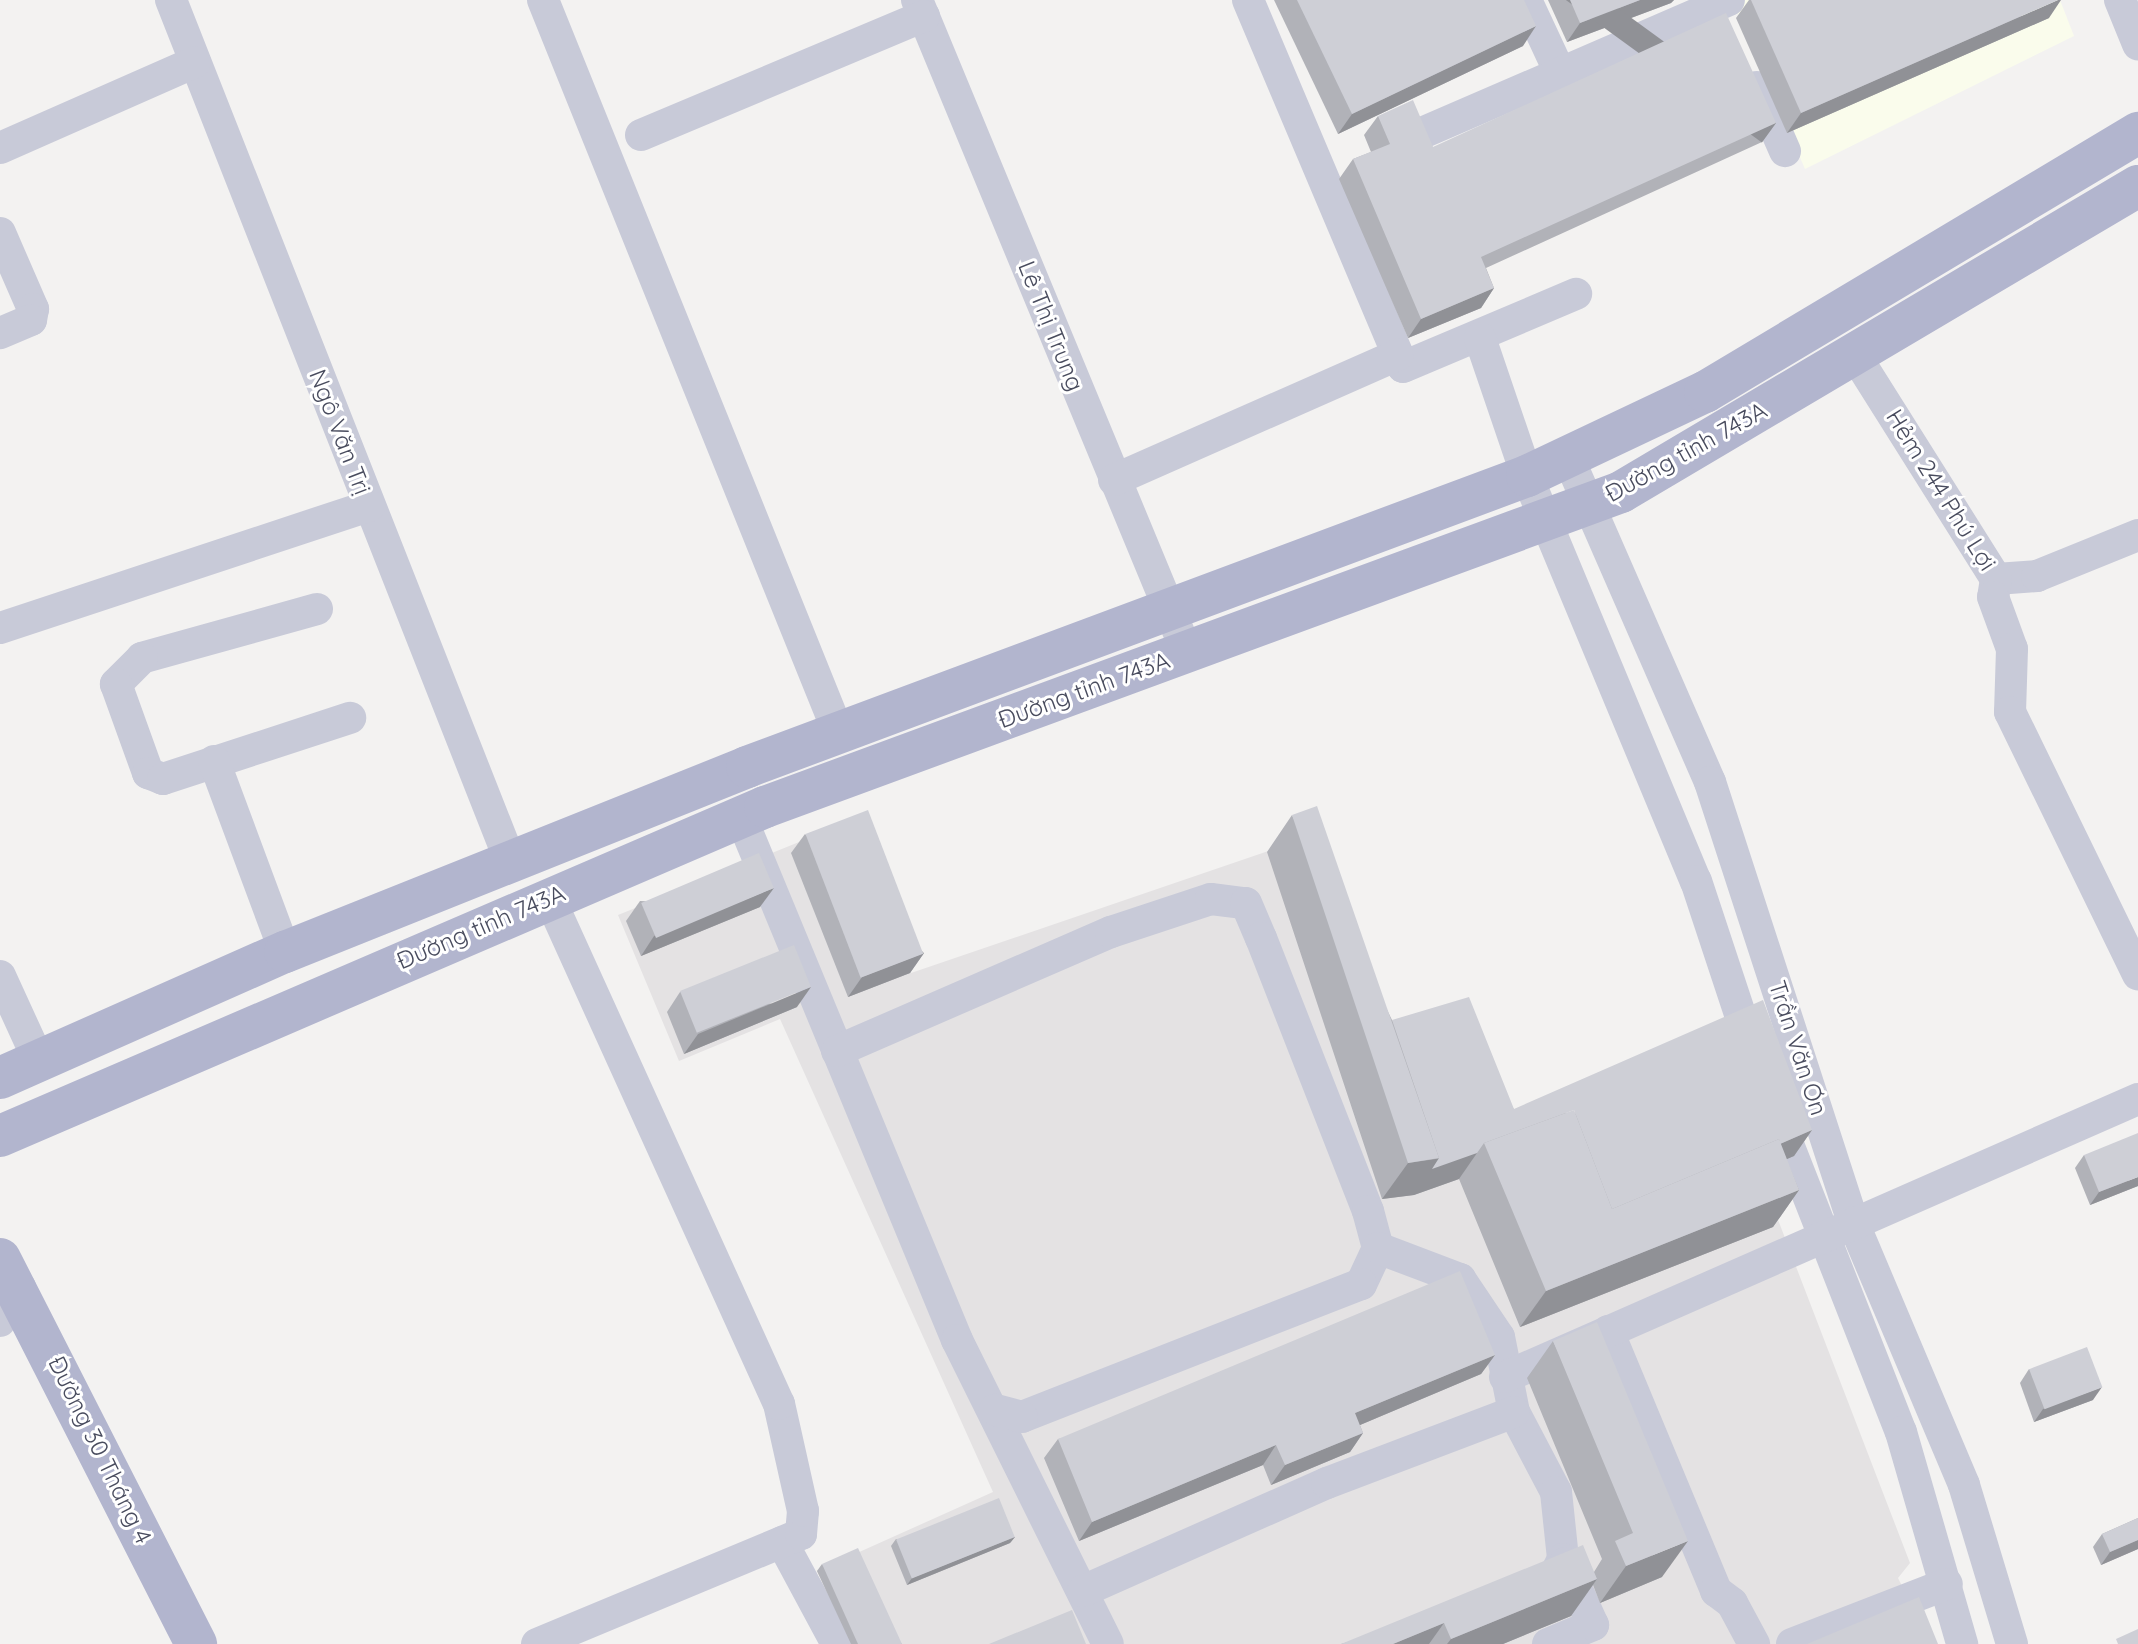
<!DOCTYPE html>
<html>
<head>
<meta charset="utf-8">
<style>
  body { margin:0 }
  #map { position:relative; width:2138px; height:1644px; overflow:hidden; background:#f3f2f1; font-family:Quicksand,sans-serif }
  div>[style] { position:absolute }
  .commercial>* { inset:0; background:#fafcec }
  .education>* { inset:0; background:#e4e2e3 }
  .minor>* { height:32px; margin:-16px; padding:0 16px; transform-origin:16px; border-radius:16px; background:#c8cad8 }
  .major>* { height:42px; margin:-21px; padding:0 21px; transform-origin:21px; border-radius:21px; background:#b2b5ce }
  .wall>* { inset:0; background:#b1b2b8 }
  .shaded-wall>* { inset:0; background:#909196; transform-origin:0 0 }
  .building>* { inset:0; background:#cecfd6; transform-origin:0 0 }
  span { translate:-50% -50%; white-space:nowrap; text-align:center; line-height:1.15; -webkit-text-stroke:6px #fff; paint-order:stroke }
  .street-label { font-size:24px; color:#494c5e }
</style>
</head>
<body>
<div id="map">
  <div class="commercial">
    <i style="clip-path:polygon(1732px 0,2060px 0,2074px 36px,1805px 169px)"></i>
  </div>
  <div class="education">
    <i style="clip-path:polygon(851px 821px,911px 973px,1292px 843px,1414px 1195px,1548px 1147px,1760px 1173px,1910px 1563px,1898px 1578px,1931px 1644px,851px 1644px,817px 1571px,993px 1492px,780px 1019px,679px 1061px,618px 915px)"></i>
  </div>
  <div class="minor">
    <i style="left:171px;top:0;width:928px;rotate:68.5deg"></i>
    <i style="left:543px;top:0;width:791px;rotate:68.04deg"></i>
    <i style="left:917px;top:0;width:706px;rotate:67.51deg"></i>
    <i style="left:1248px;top:0;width:398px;rotate:67.1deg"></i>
    <i style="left:1403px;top:367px;width:188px;rotate:-22.9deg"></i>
    <i style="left:1526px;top:0;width:81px;rotate:65deg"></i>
    <i style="left:2120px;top:0;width:48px;rotate:67.8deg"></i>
    <i style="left:1757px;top:87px;width:70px;rotate:66.4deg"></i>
    <i style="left:641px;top:135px;width:307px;rotate:-22.8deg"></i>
    <i style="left:1415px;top:136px;width:342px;rotate:-23.4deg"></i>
    <i style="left:0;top:148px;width:213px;rotate:-23.8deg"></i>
    <i style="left:0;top:233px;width:83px;rotate:66.5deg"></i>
    <i style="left:33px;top:309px;width:11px;rotate:100deg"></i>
    <i style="left:31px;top:320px;width:34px;rotate:157deg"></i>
    <i style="left:1480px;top:338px;width:146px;rotate:71.2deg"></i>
    <i style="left:1527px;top:476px;width:439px;rotate:67.4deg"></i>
    <i style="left:1696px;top:881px;width:178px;rotate:71.7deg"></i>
    <i style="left:1855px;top:355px;width:265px;rotate:57.8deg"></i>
    <i style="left:1996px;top:579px;width:41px;rotate:-4.2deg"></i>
    <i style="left:2037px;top:576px;width:109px;rotate:-22.1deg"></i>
    <i style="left:1568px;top:457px;width:355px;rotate:66.4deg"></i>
    <i style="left:1710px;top:782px;width:463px;rotate:72deg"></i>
    <i style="left:1853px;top:1222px;width:285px;rotate:67.1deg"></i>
    <i style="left:1964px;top:1485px;width:166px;rotate:73.2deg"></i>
    <i style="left:1114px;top:480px;width:310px;rotate:-23.8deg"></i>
    <i style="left:1996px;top:579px;width:18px;rotate:99deg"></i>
    <i style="left:1993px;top:597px;width:55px;rotate:69.9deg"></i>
    <i style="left:2012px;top:649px;width:63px;rotate:91.8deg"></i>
    <i style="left:2010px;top:712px;width:292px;rotate:64deg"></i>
    <i style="left:317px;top:609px;width:182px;rotate:164.4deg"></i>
    <i style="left:142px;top:658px;width:37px;rotate:135deg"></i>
    <i style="left:116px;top:684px;width:95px;rotate:70.2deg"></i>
    <i style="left:148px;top:773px;width:16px;rotate:22deg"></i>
    <i style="left:163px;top:779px;width:197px;rotate:-18.1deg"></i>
    <i style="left:0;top:628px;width:389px;rotate:-18.3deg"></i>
    <i style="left:214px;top:761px;width:204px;rotate:69.6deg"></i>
    <i style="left:741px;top:817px;width:566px;rotate:67.56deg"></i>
    <i style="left:957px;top:1340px;width:339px;rotate:63.6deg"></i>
    <i style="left:0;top:976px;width:94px;rotate:65.4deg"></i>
    <i style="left:837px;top:1051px;width:299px;rotate:-23.5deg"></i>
    <i style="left:1111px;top:932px;width:105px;rotate:-18.3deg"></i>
    <i style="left:1211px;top:899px;width:35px;rotate:7deg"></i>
    <i style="left:1246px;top:903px;width:38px;rotate:67deg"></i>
    <i style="left:1261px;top:938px;width:293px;rotate:68.6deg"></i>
    <i style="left:1368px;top:1211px;width:38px;rotate:75deg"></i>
    <i style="left:1378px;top:1248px;width:40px;rotate:115deg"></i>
    <i style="left:1361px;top:1284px;width:364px;rotate:158.6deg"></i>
    <i style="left:1022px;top:1417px;width:28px;rotate:-165deg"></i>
    <i style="left:1777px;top:1116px;width:339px;rotate:68.6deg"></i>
    <i style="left:1901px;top:1432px;width:221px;rotate:73.9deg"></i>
    <i style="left:1378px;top:1248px;width:88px;rotate:20.7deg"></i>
    <i style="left:1460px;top:1279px;width:70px;rotate:56.1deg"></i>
    <i style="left:1499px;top:1337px;width:76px;rotate:78.7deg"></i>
    <i style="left:1514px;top:1412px;width:90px;rotate:62.3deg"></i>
    <i style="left:1556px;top:1492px;width:67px;rotate:84deg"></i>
    <i style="left:1563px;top:1559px;width:20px;rotate:117deg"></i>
    <i style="left:1554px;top:1577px;width:16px;rotate:158deg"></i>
    <i style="left:0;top:1321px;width:39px;rotate:-59deg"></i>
    <i style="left:1608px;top:1331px;width:282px;rotate:67.4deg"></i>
    <i style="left:1716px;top:1591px;width:20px;rotate:37deg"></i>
    <i style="left:1732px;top:1603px;width:47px;rotate:61.8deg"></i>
    <i style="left:1505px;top:1377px;width:691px;rotate:-23.71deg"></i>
    <i style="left:782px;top:1542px;width:116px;rotate:61.7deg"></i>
    <i style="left:1083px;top:1591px;width:267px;rotate:-23.9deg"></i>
    <i style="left:1327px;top:1483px;width:200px;rotate:-20.8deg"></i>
    <i style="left:537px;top:1644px;width:286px;rotate:-22.6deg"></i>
    <i style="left:801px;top:1534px;width:23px;rotate:-85deg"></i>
    <i style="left:803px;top:1511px;width:110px;rotate:-102.6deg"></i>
    <i style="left:779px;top:1404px;width:557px;rotate:-114.4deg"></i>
    <i style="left:1548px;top:1644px;width:49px;rotate:-22.9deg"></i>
    <i style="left:1593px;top:1625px;width:68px;rotate:-114.3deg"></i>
    <i style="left:1792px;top:1644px;width:166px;rotate:-21.2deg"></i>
  </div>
  <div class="major">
    <i style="left:0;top:1078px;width:312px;rotate:-23.9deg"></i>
    <i style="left:285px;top:952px;width:498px;rotate:-21.8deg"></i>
    <i style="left:747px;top:767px;width:833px;rotate:-20.46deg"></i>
    <i style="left:1527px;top:476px;width:197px;rotate:-25.3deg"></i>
    <i style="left:1705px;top:392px;width:505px;rotate:-30.89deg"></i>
    <i style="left:0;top:1136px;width:833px;rotate:-23.27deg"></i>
    <i style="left:765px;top:807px;width:912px;rotate:-20.2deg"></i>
    <i style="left:1621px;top:492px;width:601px;rotate:-30.62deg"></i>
    <i style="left:0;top:1259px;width:432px;rotate:63deg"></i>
  </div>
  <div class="wall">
    <i style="clip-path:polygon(1274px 0,1524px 0,1523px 46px,1338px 134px)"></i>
    <i style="clip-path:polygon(1548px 0,1674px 0,1671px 3px,1567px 42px)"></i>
    <i style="clip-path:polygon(1749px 0,1751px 0,2049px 18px,1787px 133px,1736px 18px)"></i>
    <i style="clip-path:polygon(1378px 116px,1433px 147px,1776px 123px,1762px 142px,1486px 268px,1494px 288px,1481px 308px,1408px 338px,1339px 179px,1353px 159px,1371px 152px,1364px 135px)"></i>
    <i style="clip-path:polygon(1292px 815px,1392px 1020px,1514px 1109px,1812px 1130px,1794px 1156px,1786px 1159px,1799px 1190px,1773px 1227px,1520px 1327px,1459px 1179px,1414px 1195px,1382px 1199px,1267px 852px)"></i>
    <i style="clip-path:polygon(805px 834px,924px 953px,910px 973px,848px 997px,791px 853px)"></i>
    <i style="clip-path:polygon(640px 901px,760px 907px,641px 956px,626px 921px)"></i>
    <i style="clip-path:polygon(680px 992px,797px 1007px,684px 1054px,667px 1012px)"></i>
    <i style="clip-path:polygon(2084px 1155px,2138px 1186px,2090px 1205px,2075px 1168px)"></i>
    <i style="clip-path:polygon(1553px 1341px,1662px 1577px,1600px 1603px,1593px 1585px,1571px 1616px,1503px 1644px,1341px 1644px,1594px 1572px,1602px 1559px,1527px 1378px)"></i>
    <i style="clip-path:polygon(1495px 1355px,1481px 1374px,1360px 1425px,1363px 1433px,1350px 1452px,1271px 1485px,1263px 1465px,1079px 1541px,1044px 1458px,1058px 1439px)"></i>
    <i style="clip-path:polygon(2029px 1369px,2093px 1400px,2034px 1422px,2020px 1383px)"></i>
    <i style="clip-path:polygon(2138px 1518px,2138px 1549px,2101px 1565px,2093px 1547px,2102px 1534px)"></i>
    <i style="clip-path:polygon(1015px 1537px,1010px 1543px,907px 1585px,891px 1546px,896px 1539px)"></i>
    <i style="clip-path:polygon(822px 1564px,902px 1644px,851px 1644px,817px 1571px)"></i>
  </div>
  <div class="shaded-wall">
    <i style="clip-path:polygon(1640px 0,1674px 0,1671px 3px,1567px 42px,1580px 23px)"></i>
    <i style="clip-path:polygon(2058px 0,2061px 0,2049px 18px,1787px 133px,1801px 113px)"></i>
    <i style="clip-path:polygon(1536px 26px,1523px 46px,1338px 134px,1352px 114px)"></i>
    <i style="left:1776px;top:123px;width:24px;height:324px;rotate:126deg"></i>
    <i style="clip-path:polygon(1494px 288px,1481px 308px,1408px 338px,1421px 319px)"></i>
    <i style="clip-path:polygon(774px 888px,760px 907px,641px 956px,654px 936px)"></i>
    <i style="clip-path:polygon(924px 953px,910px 973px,848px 997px,862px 977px)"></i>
    <i style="clip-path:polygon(811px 987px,797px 1007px,684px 1054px,698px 1034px)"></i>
    <i style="clip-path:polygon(1812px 1130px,1794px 1156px,1586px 1246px,1605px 1220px)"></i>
    <i style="clip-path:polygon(1477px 1153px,1459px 1179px,1414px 1195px,1382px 1199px,1408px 1163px)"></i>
    <i style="clip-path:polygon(2138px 1177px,2138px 1186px,2090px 1205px,2099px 1192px)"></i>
    <i style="clip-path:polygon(1799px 1190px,1773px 1227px,1520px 1327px,1546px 1291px)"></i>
    <i style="clip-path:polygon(1495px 1355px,1481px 1374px,1341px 1433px,1355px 1413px)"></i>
    <i style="clip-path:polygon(2102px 1387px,2093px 1400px,2034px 1422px,2043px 1409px)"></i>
    <i style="clip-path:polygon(1363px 1433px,1350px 1452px,1271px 1485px,1285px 1465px)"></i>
    <i style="clip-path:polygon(1276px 1445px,1263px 1465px,1079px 1541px,1092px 1522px)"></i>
    <i style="clip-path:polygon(1015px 1537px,1010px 1543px,907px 1585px,912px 1578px)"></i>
    <i style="clip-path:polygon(2138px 1540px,2138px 1549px,2101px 1565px,2110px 1552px)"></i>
    <i style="clip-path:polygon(1688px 1541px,1662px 1577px,1600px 1603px,1626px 1566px)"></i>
    <i style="clip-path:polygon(1597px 1579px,1571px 1616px,1503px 1644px,1447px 1644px,1451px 1639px)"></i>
    <i style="clip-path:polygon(1444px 1623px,1429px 1644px,1393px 1644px)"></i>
  </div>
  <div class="building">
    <i style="clip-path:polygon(1297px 0,1524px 0,1536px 26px,1352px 114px)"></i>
    <i style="clip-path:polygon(1570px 0,1640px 0,1580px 23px)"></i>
    <i style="clip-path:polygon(1751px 0,2058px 0,1801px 113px)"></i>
    <i style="clip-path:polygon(1726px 13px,1776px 123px,1481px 257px,1494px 288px,1421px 319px,1353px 159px,1390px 144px,1378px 116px,1413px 100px,1433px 147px)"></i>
    <i style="clip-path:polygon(1317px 806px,1439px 1158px,1408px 1163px,1292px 815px)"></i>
    <i style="left:868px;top:810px;width:154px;height:67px;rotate:69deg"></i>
    <i style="left:759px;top:853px;width:38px;height:128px;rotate:67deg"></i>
    <i style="left:794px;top:945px;width:45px;height:123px;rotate:68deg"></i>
    <i style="clip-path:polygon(1469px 997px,1514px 1109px,1763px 1000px,1812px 1130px,1780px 1144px,1779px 1139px,1612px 1209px,1574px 1110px,1484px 1143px,1477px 1153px,1432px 1169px,1439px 1158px,1392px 1020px)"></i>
    <i style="clip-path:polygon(1574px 1110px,1612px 1209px,1779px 1139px,1799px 1190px,1546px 1291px,1484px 1143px)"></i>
    <i style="clip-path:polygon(2138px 1133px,2138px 1177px,2099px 1192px,2084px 1155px)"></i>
    <i style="clip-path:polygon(1460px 1271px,1495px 1355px,1355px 1413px,1363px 1433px,1285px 1465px,1276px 1445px,1092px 1522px,1058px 1439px)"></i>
    <i style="clip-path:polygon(1597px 1322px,1688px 1541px,1626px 1566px,1615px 1541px,1633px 1533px,1553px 1341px)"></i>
    <i style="left:2087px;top:1347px;width:43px;height:62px;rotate:69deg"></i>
    <i style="left:999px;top:1498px;width:42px;height:111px;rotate:68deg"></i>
    <i style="clip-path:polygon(2138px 1518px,2138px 1540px,2110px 1552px,2102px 1534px)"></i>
    <i style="clip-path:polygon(1583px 1545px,1597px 1579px,1451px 1639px,1444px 1623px,1393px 1644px,1341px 1644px)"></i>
    <i style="clip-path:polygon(858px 1548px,902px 1644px,858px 1644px,822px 1564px)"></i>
    <i style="clip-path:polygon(1919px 1597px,1938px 1644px,1807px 1644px)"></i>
    <i style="clip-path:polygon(1072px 1610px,1086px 1644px,989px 1644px)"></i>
    <i style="clip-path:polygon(2138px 1629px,2138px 1644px,2118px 1644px,2116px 1639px)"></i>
  </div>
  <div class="street-label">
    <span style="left:1051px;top:326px;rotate:68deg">Lê Thị Trung</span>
    <span style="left:340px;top:432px;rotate:69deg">Ngô Văn Trị</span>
    <span style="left:1686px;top:452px;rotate:-29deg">Đường tỉnh 743A</span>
    <span style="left:1941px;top:490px;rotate:58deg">Hẻm 244 Phú Lợi</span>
    <span style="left:1084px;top:690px;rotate:-20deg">Đường tỉnh 743A</span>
    <span style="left:481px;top:927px;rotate:-23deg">Đường tỉnh 743A</span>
    <span style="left:1798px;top:1048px;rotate:72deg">Trần Văn Ơn</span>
    <span style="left:100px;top:1450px;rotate:64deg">Đường 30 Tháng 4</span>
  </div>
</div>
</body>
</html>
